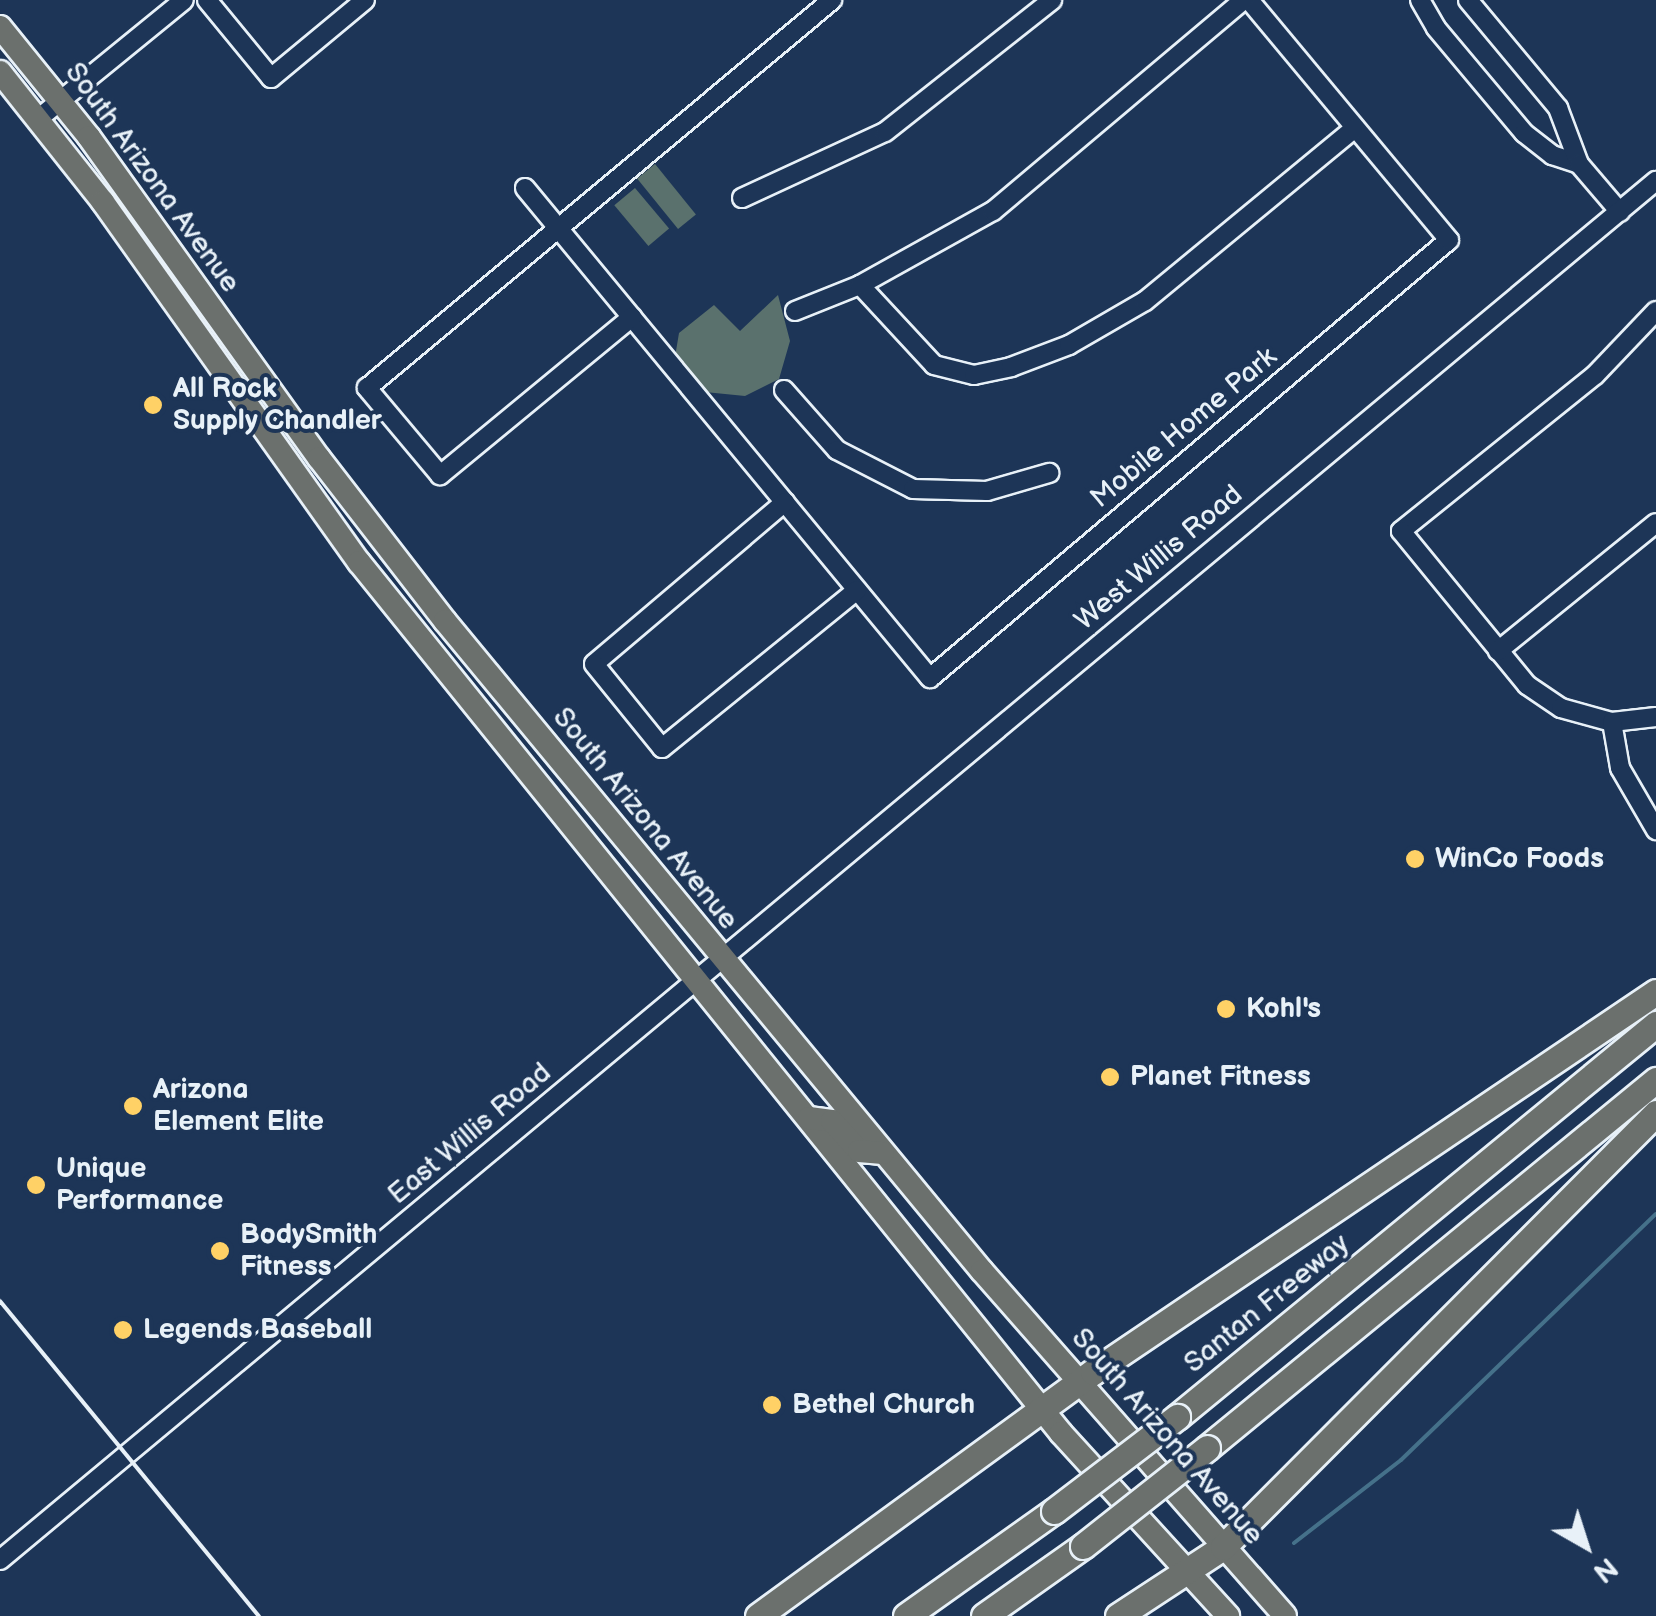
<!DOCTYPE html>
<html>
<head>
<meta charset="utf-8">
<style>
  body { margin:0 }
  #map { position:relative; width:1656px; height:1616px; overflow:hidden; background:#1d3557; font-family:"Balsamiq Sans",sans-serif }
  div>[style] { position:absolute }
  .green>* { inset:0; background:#5a716d; transform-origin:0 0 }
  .stream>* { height:4px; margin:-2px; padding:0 2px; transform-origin:2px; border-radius:2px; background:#45718a }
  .roads { filter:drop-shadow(2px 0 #e8f1f8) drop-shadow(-2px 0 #e8f1f8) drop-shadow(0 2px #e8f1f8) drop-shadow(0 -2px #e8f1f8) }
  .minor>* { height:18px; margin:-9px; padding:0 9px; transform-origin:9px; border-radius:9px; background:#1d3557 }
  .major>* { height:22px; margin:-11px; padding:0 11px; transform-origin:11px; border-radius:11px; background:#6b706d }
  .highway>* { height:25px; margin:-12.5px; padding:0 12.5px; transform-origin:12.5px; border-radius:12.5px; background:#6b706d }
  .rail>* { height:4px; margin:-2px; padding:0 2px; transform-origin:2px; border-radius:2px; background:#e8f1f8 }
  .bridges { filter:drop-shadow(2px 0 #e8f1f8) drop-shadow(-2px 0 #e8f1f8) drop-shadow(0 2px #e8f1f8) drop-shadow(0 -2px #e8f1f8) }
  .highway-bridge>* { height:25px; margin:-12.5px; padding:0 12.5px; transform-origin:12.5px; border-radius:12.5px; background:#6b706d }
  .dots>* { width:28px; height:28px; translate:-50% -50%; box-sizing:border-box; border:5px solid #1d3557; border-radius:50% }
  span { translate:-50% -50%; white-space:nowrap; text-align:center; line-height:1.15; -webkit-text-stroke:8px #1d3557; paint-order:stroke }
  .street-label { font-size:28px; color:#e8f1f8 }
  .poi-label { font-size:28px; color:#e8f1f8; font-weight:700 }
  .left { translate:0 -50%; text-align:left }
  .north { position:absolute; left:1536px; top:1496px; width:100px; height:100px; -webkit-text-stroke:8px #1d3557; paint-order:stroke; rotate:141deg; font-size:28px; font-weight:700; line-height:40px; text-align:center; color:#e8f1f8 }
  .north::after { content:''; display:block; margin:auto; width:35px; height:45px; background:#e8f1f8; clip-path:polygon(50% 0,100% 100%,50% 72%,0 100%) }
</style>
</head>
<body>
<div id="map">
  <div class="green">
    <i style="left:655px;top:164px;width:65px;height:23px;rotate:51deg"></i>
    <i style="left:635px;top:188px;width:53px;height:27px;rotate:50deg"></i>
    <i style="clip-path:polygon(778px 295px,790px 341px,779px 379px,745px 396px,705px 392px,675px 357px,679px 333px,714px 305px,740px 331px)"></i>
  </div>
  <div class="stream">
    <i style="left:1294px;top:1543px;width:135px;rotate:-37.8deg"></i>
    <i style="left:1401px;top:1460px;width:354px;rotate:-44deg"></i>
  </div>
  <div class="roads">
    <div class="minor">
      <i style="left:207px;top:0;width:101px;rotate:50.6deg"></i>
      <i style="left:271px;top:78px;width:122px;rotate:-39.7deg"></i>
      <i style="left:1420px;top:0;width:32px;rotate:60deg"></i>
      <i style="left:1436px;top:28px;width:137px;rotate:50deg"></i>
      <i style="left:1524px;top:133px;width:36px;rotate:38deg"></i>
      <i style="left:1552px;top:155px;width:28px;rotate:18deg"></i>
      <i style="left:1468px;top:0;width:141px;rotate:50.2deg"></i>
      <i style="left:1558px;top:108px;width:60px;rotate:69.4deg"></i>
      <i style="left:1579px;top:164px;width:63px;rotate:49.5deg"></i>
      <i style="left:38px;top:119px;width:188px;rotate:-39.2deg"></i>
      <i style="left:525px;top:188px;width:636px;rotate:50.43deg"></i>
      <i style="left:930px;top:678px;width:679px;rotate:-40.16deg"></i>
      <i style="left:1449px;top:240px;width:312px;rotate:-129.8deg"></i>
      <i style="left:742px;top:198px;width:157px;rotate:-24.8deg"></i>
      <i style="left:885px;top:132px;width:213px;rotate:-38.3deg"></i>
      <i style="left:860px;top:285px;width:109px;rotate:47.2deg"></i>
      <i style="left:934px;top:365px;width:41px;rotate:14deg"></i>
      <i style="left:974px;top:375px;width:38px;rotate:-12deg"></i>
      <i style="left:1011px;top:367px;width:62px;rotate:-20.8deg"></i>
      <i style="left:1069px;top:345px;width:88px;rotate:-30.1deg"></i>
      <i style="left:1145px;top:301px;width:272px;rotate:-39.5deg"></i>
      <i style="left:795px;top:311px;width:70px;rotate:-21.8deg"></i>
      <i style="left:860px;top:285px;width:152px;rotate:-29.1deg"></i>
      <i style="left:993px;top:211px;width:328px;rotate:-40.1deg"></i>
      <i style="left:1656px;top:311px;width:88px;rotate:133.6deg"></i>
      <i style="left:1595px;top:375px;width:249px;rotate:141.2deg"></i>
      <i style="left:1401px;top:531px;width:199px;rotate:50.7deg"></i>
      <i style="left:1527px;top:685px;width:41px;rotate:34.1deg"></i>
      <i style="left:1561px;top:708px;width:53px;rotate:15.4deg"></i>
      <i style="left:1612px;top:722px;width:44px;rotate:-6.5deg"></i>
      <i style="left:632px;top:317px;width:249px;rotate:140.5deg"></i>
      <i style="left:440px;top:475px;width:114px;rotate:-130deg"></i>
      <i style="left:367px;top:388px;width:606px;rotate:-39.84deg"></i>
      <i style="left:784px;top:390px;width:80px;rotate:48.5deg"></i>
      <i style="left:837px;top:450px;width:85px;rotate:27.2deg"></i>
      <i style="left:913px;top:489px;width:74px;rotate:1.5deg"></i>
      <i style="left:987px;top:491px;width:65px;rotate:-16.2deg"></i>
      <i style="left:785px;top:502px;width:250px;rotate:139.7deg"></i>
      <i style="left:594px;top:664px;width:108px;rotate:51deg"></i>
      <i style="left:662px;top:748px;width:251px;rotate:-39deg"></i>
      <i style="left:1498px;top:651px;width:203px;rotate:-39deg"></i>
      <i style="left:1612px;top:722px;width:47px;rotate:80.1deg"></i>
      <i style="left:1620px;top:768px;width:72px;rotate:59.9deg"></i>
      <i style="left:0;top:1560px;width:2155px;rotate:-39.79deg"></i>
    </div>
    <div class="major">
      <i style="left:0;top:27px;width:141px;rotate:51deg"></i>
      <i style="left:89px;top:137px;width:395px;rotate:54.4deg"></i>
      <i style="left:319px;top:458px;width:206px;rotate:52.3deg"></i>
      <i style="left:445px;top:621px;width:843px;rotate:50.44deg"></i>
      <i style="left:982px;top:1271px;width:459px;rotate:48.7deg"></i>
      <i style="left:0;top:72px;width:166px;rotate:51.6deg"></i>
      <i style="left:103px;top:202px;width:442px;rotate:54.6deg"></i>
      <i style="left:359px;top:562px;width:1119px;rotate:51.13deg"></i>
      <i style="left:1061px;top:1433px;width:248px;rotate:47.6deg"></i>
      <i style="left:809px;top:1118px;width:23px;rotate:7deg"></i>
      <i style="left:832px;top:1121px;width:40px;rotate:48deg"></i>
      <i style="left:859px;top:1151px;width:24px;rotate:5deg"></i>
    </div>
    <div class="highway">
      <i style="left:1177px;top:1417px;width:620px;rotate:-39.37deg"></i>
      <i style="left:1207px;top:1448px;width:581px;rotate:-39.34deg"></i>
      <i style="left:758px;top:1616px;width:414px;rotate:-36.1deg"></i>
      <i style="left:1093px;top:1372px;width:679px;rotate:-34.02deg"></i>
      <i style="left:906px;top:1616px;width:181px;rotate:-35.4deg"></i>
      <i style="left:984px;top:1616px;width:121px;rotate:-35.3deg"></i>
      <i style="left:1118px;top:1616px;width:126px;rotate:-33.3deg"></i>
      <i style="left:1223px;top:1547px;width:613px;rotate:-45.07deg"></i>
    </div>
  </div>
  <div class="rail">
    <i style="left:0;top:1301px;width:408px;rotate:50.6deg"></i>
  </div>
  <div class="bridges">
    <div class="highway-bridge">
      <i style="left:1054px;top:1511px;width:155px;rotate:-37.4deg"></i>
      <i style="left:1083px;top:1546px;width:158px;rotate:-38.3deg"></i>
    </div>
  </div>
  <div class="dots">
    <i style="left:153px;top:405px;background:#ffd166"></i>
    <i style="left:1415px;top:859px;background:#ffd166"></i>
    <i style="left:1226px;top:1009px;background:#ffd166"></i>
    <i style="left:1110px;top:1077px;background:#ffd166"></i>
    <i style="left:133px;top:1106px;background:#ffd166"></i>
    <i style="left:36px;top:1185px;background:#ffd166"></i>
    <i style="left:220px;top:1251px;background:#ffd166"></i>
    <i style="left:123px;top:1330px;background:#ffd166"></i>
    <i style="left:772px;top:1405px;background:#ffd166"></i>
  </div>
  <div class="street-label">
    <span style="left:152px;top:178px;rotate:54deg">South Arizona Avenue</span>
    <span style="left:1184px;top:428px;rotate:-40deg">Mobile Home Park</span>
    <span style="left:1159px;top:558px;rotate:-40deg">West Willis Road</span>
    <span style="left:645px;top:819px;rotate:51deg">South Arizona Avenue</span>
    <span style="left:470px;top:1134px;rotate:-40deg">East Willis Road</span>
    <span style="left:1267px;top:1304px;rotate:-39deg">Santan Freeway</span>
    <span style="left:1167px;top:1437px;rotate:49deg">South Arizona Avenue</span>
  </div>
  <div class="poi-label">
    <span class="left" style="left:173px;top:405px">All Rock<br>Supply Chandler</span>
    <span class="left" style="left:1435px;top:859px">WinCo Foods</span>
    <span class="left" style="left:1246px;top:1009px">Kohl's</span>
    <span class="left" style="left:1130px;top:1077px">Planet Fitness</span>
    <span class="left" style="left:153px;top:1106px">Arizona<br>Element Elite</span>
    <span class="left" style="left:56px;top:1185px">Unique<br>Performance</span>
    <span class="left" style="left:240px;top:1251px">BodySmith<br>Fitness</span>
    <span class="left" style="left:143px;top:1330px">Legends Baseball</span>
    <span class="left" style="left:792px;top:1405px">Bethel Church</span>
  </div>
  <div class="north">N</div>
</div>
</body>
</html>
